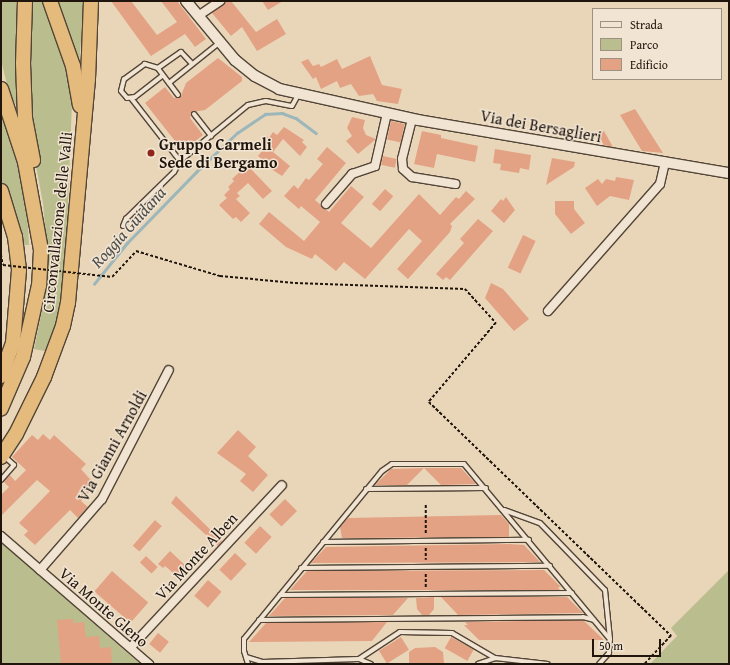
<!DOCTYPE html>
<html>
<head>
<meta charset="utf-8">
<style>
  body { margin:0 }
  #map { position:relative; width:730px; height:665px; overflow:hidden; background:#e9d6b9; font-family:"Gentium Book Plus",serif }
  div>[style] { position:absolute }
  .green>* { inset:0; background:#babd8d }
  .stream>* { height:2.5px; margin:-1.25px; padding:0 1.25px; transform-origin:1.25px; border-radius:1.25px; background:#9cb6ba }
  .building>* { inset:0; background:#e4a284; transform-origin:0 0 }
  .path>* { height:1.5px; margin-top:-0.75px; transform-origin:0; background:repeating-linear-gradient(90deg,#20150c 0 3px,transparent 0 5px) }
  .roads { filter:drop-shadow(1px 0 #524537) drop-shadow(-1px 0 #524537) drop-shadow(0 1px #524537) drop-shadow(0 -1px #524537) }
  .service>* { height:4px; margin:-2px; padding:0 2px; transform-origin:2px; border-radius:2px; background:#f1e4d2 }
  .minor>* { height:8px; margin:-4px; padding:0 4px; transform-origin:4px; border-radius:4px; background:#f1e4d2 }
  .tertiary>* { height:10px; margin:-5px; padding:0 5px; transform-origin:5px; border-radius:5px; background:#f1e4d2 }
  .trunk>* { height:14px; margin:-7px; padding:0 7px; transform-origin:7px; border-radius:7px; background:#e4bb7c }
  .path-bridge>* { height:1.5px; margin-top:-0.75px; transform-origin:0; background:repeating-linear-gradient(90deg,#20150c 0 3px,transparent 0 5px) }
  .dots>* { width:11px; height:11px; translate:-50% -50%; box-sizing:border-box; border:2px solid #f1e4d2; border-radius:50% }
  span { translate:-50% -50%; white-space:nowrap; text-align:center; line-height:1.15; -webkit-text-stroke:3px #f1e4d2; paint-order:stroke }
  .street-label { font-size:16px; color:#20150c }
  .poi-label { font-size:16px; color:#20150c; font-weight:700 }
  .left { translate:0 -50%; text-align:left }
  .water-label { font-size:17px; color:#4b4d49; font-style:italic }
  .frame { position:absolute; inset:0; border:2px solid #20150c; pointer-events:none }
  .legend { position:absolute; left:592px; top:8px; width:130px; height:72px; box-sizing:border-box; background:#f1e4d2; border:1px solid #9d9183; margin:0; padding:5px 7px; list-style:none; font-size:12px; color:#20150c }
  .legend li { display:flex; align-items:center; gap:8px; height:20px }
  .legend b { width:20px; border:1px solid #9d9183 }
  .scale { position:absolute; left:592px; top:639px; width:69px; height:18px; box-sizing:border-box; border:2px solid #20150c; border-top:0; padding-left:5px; font-size:12px; line-height:14px; white-space:nowrap; color:#20150c; -webkit-text-stroke:3px #f1e4d2; paint-order:stroke }
</style>
</head>
<body>
<div id="map">
  <div class="green">
    <i style="clip-path:polygon(1px 1px,17px 1px,19px 110px,9px 93px,2px 64px)"></i>
    <i style="clip-path:polygon(28px 1px,46px 1px,73px 78px,68px 203px,70px 261px,66px 296px,50px 352px,34px 349px,45px 296px,47px 249px,43px 203px,33px 150px,26px 46px)"></i>
    <i style="clip-path:polygon(52px 1px,84px 1px,79px 66px)"></i>
    <i style="clip-path:polygon(1px 112px,15px 149px,26px 192px,29px 245px,20px 245px,1px 182px)"></i>
    <i style="clip-path:polygon(1px 542px,140px 664px,1px 664px)"></i>
    <i style="clip-path:polygon(729px 570px,729px 664px,650px 664px,677px 636px,671px 628px)"></i>
  </div>
  <div class="stream">
    <i style="left:94px;top:284px;width:53px;rotate:-51.2deg"></i>
    <i style="left:127px;top:243px;width:99px;rotate:-45.8deg"></i>
    <i style="left:196px;top:172px;width:57px;rotate:-43.6deg"></i>
    <i style="left:237px;top:133px;width:34px;rotate:-34deg"></i>
    <i style="left:265px;top:114px;width:17px;rotate:-3deg"></i>
    <i style="left:282px;top:113px;width:15px;rotate:20deg"></i>
    <i style="left:296px;top:118px;width:25px;rotate:37deg"></i>
  </div>
  <div class="building">
    <i style="clip-path:polygon(111px 1px,131px 1px,157px 35px,177px 22px,161px 1px,177px 1px,206px 39px,195px 47px,185px 34px,151px 56px)"></i>
    <i style="clip-path:polygon(228px 1px,231px 1px,256px 32px,277px 19px,286px 34px,257px 51px,242px 27px,231px 36px,212px 13px)"></i>
    <i style="clip-path:polygon(262px 1px,283px 1px,268px 10px)"></i>
    <i style="clip-path:polygon(370px 56px,382px 85px,402px 89px,398px 104px,377px 101px,373px 94px,359px 96px,351px 84px,340px 88px,337px 81px,321px 89px,316px 77px,313px 79px,301px 62px,308px 59px,313px 66px,319px 64px,321px 67px,337px 59px,342px 69px)"></i>
    <i style="clip-path:polygon(218px 58px,242px 77px,242px 81px,205px 110px,192px 112px,190px 118px,203px 135px,183px 151px,145px 103px,165px 87px,174px 98px,180px 98px,186px 83px)"></i>
    <i style="clip-path:polygon(635px 109px,663px 153px,642px 151px,620px 115px)"></i>
    <i style="clip-path:polygon(352px 117px,365px 120px,363px 128px,366px 135px,376px 139px,358px 154px,346px 141px,352px 136px,347px 128px)"></i>
    <i style="left:391px;top:121px;width:14px;height:19px;rotate:12deg"></i>
    <i style="clip-path:polygon(284px 127px,304px 140px,302px 142px,307px 147px,300px 156px,283px 139px,273px 152px,290px 166px,282px 176px,262px 163px,264px 161px,258px 156px,266px 146px,261px 142px,266px 136px,269px 138px,273px 132px,277px 135px)"></i>
    <i style="clip-path:polygon(422px 131px,441px 135px,441px 138px,478px 146px,475px 162px,437px 154px,434px 168px,414px 164px)"></i>
    <i style="clip-path:polygon(604px 131px,613px 147px,604px 145px,598px 135px)"></i>
    <i style="clip-path:polygon(327px 147px,346px 163px,315px 200px,329px 212px,351px 186px,364px 197px,341px 223px,371px 248px,419px 194px,440px 215px,456px 197px,459px 199px,466px 191px,475px 199px,450px 224px,452px 226px,450px 232px,408px 279px,397px 269px,422px 241px,409px 229px,365px 279px,344px 262px,336px 271px,315px 254px,312px 259px,286px 247px,259px 224px,269px 212px,304px 241px,320px 222px,301px 206px,299px 209px,284px 196px,294px 185px,298px 189px,306px 178px,309px 180px,323px 164px,317px 159px)"></i>
    <i style="clip-path:polygon(495px 149px,531px 155px,529px 170px,520px 168px,519px 173px,500px 170px,501px 164px,493px 163px)"></i>
    <i style="left:383px;top:156px;width:14px;height:9px;rotate:12deg"></i>
    <i style="clip-path:polygon(552px 158px,575px 162px,574px 167px,546px 185px)"></i>
    <i style="clip-path:polygon(247px 165px,272px 191px,263px 199px,248px 183px,237px 193px,240px 196px,236px 199px,250px 213px,241px 222px,236px 217px,233px 219px,219px 205px,227px 198px,224px 195px,230px 189px,228px 187px,234px 181px,232px 179px)"></i>
    <i style="clip-path:polygon(616px 177px,634px 180px,629px 200px,610px 196px,597px 206px,585px 188px,598px 179px,602px 184px,606px 179px,615px 181px)"></i>
    <i style="left:385px;top:189px;width:11px;height:20px;rotate:41deg"></i>
    <i style="clip-path:polygon(506px 197px,515px 210px,504px 223px,491px 211px,501px 199px,503px 201px)"></i>
    <i style="clip-path:polygon(555px 201px,574px 201px,574px 209px,585px 223px,571px 234px,555px 214px)"></i>
    <i style="clip-path:polygon(478px 219px,493px 231px,450px 280px,446px 277px,443px 280px,436px 274px,464px 243px,460px 239px)"></i>
    <i style="left:523px;top:235px;width:14px;height:36px;rotate:25deg"></i>
    <i style="clip-path:polygon(491px 283px,503px 289px,529px 319px,514px 331px,485px 298px)"></i>
    <i style="clip-path:polygon(238px 430px,256px 447px,248px 456px,268px 475px,253px 492px,240px 481px,246px 474px,217px 453px)"></i>
    <i style="clip-path:polygon(43px 434px,50px 440px,54px 435px,86px 464px,81px 469px,95px 485px,81px 501px,88px 507px,78px 518px,70px 510px,35px 545px,24px 535px,28px 531px,19px 523px,50px 491px,37px 480px,1px 516px,1px 495px,9px 487px,4px 482px,10px 475px,15px 481px,26px 470px,12px 457px,32px 435px,38px 440px)"></i>
    <i style="clip-path:polygon(424px 468px,461px 468px,476px 484px,441px 485px,424px 468px,407px 485px,375px 485px,391px 469px)"></i>
    <i style="clip-path:polygon(176px 496px,222px 541px,218px 546px,171px 503px)"></i>
    <i style="left:285px;top:499px;width:17px;height:22px;rotate:45deg"></i>
    <i style="clip-path:polygon(501px 515px,509px 524px,509px 537px,342px 538px,340px 527px,348px 518px)"></i>
    <i style="left:155px;top:520px;width:9px;height:34px;rotate:41deg"></i>
    <i style="left:260px;top:526px;width:16px;height:23px;rotate:43deg"></i>
    <i style="clip-path:polygon(509px 544px,524px 545px,540px 562px,311px 563px,326px 547px)"></i>
    <i style="clip-path:polygon(170px 551px,187px 567px,178px 577px,165px 566px,163px 568px,158px 564px)"></i>
    <i style="left:235px;top:553px;width:16px;height:23px;rotate:43deg"></i>
    <i style="left:146px;top:556px;width:16px;height:9px;rotate:43deg"></i>
    <i style="clip-path:polygon(544px 570px,561px 587px,558px 587px,560px 590px,290px 590px,307px 571px)"></i>
    <i style="left:112px;top:571px;width:48px;height:27px;rotate:41deg"></i>
    <i style="left:208px;top:580px;width:18px;height:21px;rotate:41deg"></i>
    <i style="clip-path:polygon(434px 597px,434px 609px,429px 615px,422px 615px,417px 609px,416px 598px)"></i>
    <i style="clip-path:polygon(441px 597px,567px 597px,583px 613px,458px 615px)"></i>
    <i style="clip-path:polygon(285px 598px,408px 598px,393px 615px,269px 616px)"></i>
    <i style="clip-path:polygon(73px 619px,73px 623px,84px 622px,86px 637px,99px 636px,100px 648px,111px 647px,112px 664px,61px 664px,57px 620px)"></i>
    <i style="clip-path:polygon(583px 620px,604px 640px,479px 640px,464px 625px,468px 625px,465px 622px)"></i>
    <i style="clip-path:polygon(387px 622px,372px 641px,249px 642px,266px 623px)"></i>
    <i style="left:158px;top:633px;width:14px;height:14px;rotate:39deg"></i>
    <i style="left:401px;top:637px;width:15px;height:26px;rotate:58deg"></i>
    <i style="left:451px;top:637px;width:26px;height:13px;rotate:29deg"></i>
    <i style="clip-path:polygon(435px 647px,443px 652px,444px 663px,409px 664px,409px 652px,415px 648px)"></i>
  </div>
  <div class="path">
    <i style="left:136px;top:251px;width:88px;rotate:16.6deg"></i>
    <i style="left:220px;top:276px;width:75px;rotate:5.3deg"></i>
    <i style="left:295px;top:283px;width:170px;rotate:2deg"></i>
    <i style="left:465px;top:289px;width:46px;rotate:47.6deg"></i>
    <i style="left:496px;top:323px;width:104px;rotate:130.3deg"></i>
    <i style="left:429px;top:402px;width:337px;rotate:44deg"></i>
    <i style="left:671px;top:636px;width:38px;rotate:133deg"></i>
    <i style="left:426px;top:505px;width:29px;rotate:90deg"></i>
    <i style="left:426px;top:548px;width:12px;rotate:90deg"></i>
    <i style="left:426px;top:574px;width:14px;rotate:90deg"></i>
  </div>
  <div class="roads">
    <div class="service">
      <i style="left:158px;top:68px;width:14px;rotate:-163deg"></i>
      <i style="left:145px;top:64px;width:26px;rotate:144deg"></i>
      <i style="left:124px;top:79px;width:12px;rotate:104deg"></i>
      <i style="left:121px;top:91px;width:9px;rotate:49deg"></i>
      <i style="left:127px;top:98px;width:8px;rotate:-7deg"></i>
      <i style="left:135px;top:97px;width:34px;rotate:-38deg"></i>
      <i style="left:169px;top:83px;width:64px;rotate:-38.7deg"></i>
      <i style="left:178px;top:95px;width:34px;rotate:-127deg"></i>
      <i style="left:158px;top:68px;width:28px;rotate:-35deg"></i>
      <i style="left:181px;top:52px;width:16px;rotate:47deg"></i>
      <i style="left:131px;top:98px;width:80px;rotate:52.1deg"></i>
      <i style="left:180px;top:161px;width:88px;rotate:-39.5deg"></i>
      <i style="left:248px;top:105px;width:18px;rotate:-13deg"></i>
      <i style="left:266px;top:101px;width:26px;rotate:11deg"></i>
      <i style="left:292px;top:106px;width:13px;rotate:-61deg"></i>
      <i style="left:194px;top:114px;width:28px;rotate:52deg"></i>
      <i style="left:123px;top:226px;width:8px;rotate:-67deg"></i>
      <i style="left:126px;top:219px;width:67px;rotate:-44.4deg"></i>
      <i style="left:174px;top:172px;width:13px;rotate:-61deg"></i>
      <i style="left:1px;top:480px;width:20px;rotate:-49deg"></i>
      <i style="left:14px;top:465px;width:12px;rotate:-138deg"></i>
      <i style="left:366px;top:489px;width:120px;rotate:-0.5deg"></i>
      <i style="left:504px;top:510px;width:38px;rotate:20deg"></i>
      <i style="left:540px;top:523px;width:93px;rotate:45.9deg"></i>
      <i style="left:605px;top:590px;width:49px;rotate:84.2deg"></i>
      <i style="left:323px;top:542px;width:206px;rotate:-0.6deg"></i>
      <i style="left:301px;top:568px;width:249px;rotate:-0.5deg"></i>
      <i style="left:280px;top:595px;width:292px;rotate:-0.4deg"></i>
      <i style="left:259px;top:620px;width:324px;rotate:-0.5deg"></i>
      <i style="left:583px;top:617px;width:11px;rotate:15deg"></i>
      <i style="left:246px;top:657px;width:17px;rotate:17deg"></i>
      <i style="left:262px;top:662px;width:97px;rotate:-1.8deg"></i>
      <i style="left:359px;top:659px;width:49px;rotate:-33.4deg"></i>
      <i style="left:400px;top:632px;width:52px;rotate:1.1deg"></i>
      <i style="left:452px;top:633px;width:50px;rotate:30.2deg"></i>
      <i style="left:495px;top:658px;width:53px;rotate:6.5deg"></i>
      <i style="left:359px;top:659px;width:13px;rotate:23deg"></i>
      <i style="left:248px;top:664px;width:14px;rotate:-107deg"></i>
      <i style="left:244px;top:651px;width:12px;rotate:-90deg"></i>
      <i style="left:244px;top:639px;width:217px;rotate:-50.6deg"></i>
      <i style="left:382px;top:471px;width:12px;rotate:-35deg"></i>
      <i style="left:392px;top:464px;width:72px"></i>
      <i style="left:464px;top:464px;width:228px;rotate:50.2deg"></i>
      <i style="left:610px;top:639px;width:14px;rotate:94deg"></i>
      <i style="left:609px;top:653px;width:15px;rotate:132deg"></i>
      <i style="left:478px;top:664px;width:18px;rotate:-19deg"></i>
    </div>
    <div class="minor">
      <i style="left:198px;top:16px;width:27px;rotate:-34deg"></i>
      <i style="left:412px;top:119px;width:41px;rotate:104deg"></i>
      <i style="left:402px;top:159px;width:10px;rotate:84deg"></i>
      <i style="left:403px;top:169px;width:12px;rotate:42deg"></i>
      <i style="left:412px;top:177px;width:44px;rotate:9.2deg"></i>
      <i style="left:326px;top:204px;width:40px;rotate:-49deg"></i>
      <i style="left:352px;top:174px;width:24px;rotate:-19deg"></i>
      <i style="left:375px;top:166px;width:54px;rotate:-77.2deg"></i>
      <i style="left:548px;top:311px;width:169px;rotate:-48.6deg"></i>
      <i style="left:660px;top:184px;width:23px;rotate:-77deg"></i>
      <i style="left:1px;top:536px;width:196px;rotate:40.9deg"></i>
      <i style="left:40px;top:570px;width:94px;rotate:-48.9deg"></i>
      <i style="left:102px;top:499px;width:145px;rotate:-62.6deg"></i>
      <i style="left:131px;top:647px;width:221px;rotate:-47deg"></i>
    </div>
    <div class="tertiary">
      <i style="left:186px;top:1px;width:77px;rotate:50.3deg"></i>
      <i style="left:235px;top:60px;width:26px;rotate:39deg"></i>
      <i style="left:255px;top:76px;width:27px;rotate:28deg"></i>
      <i style="left:279px;top:89px;width:142px;rotate:12.6deg"></i>
      <i style="left:418px;top:120px;width:315px;rotate:9.7deg"></i>
    </div>
    <div class="trunk">
      <i style="left:25px;top:1px;width:62px;rotate:91.8deg"></i>
      <i style="left:23px;top:63px;width:55px;rotate:87.9deg"></i>
      <i style="left:25px;top:118px;width:43px;rotate:79.2deg"></i>
      <i style="left:50px;top:1px;width:69px;rotate:70.5deg"></i>
      <i style="left:73px;top:66px;width:40px;rotate:80deg"></i>
      <i style="left:1px;top:89px;width:77px;rotate:71.8deg"></i>
      <i style="left:25px;top:162px;width:89px;rotate:79.7deg"></i>
      <i style="left:41px;top:250px;width:35px;rotate:93deg"></i>
      <i style="left:39px;top:285px;width:74px;rotate:102.5deg"></i>
      <i style="left:23px;top:357px;width:56px;rotate:113.3deg"></i>
      <i style="left:1px;top:191px;width:48px;rotate:73.1deg"></i>
      <i style="left:15px;top:237px;width:33px;rotate:83deg"></i>
      <i style="left:19px;top:270px;width:73px;rotate:94.7deg"></i>
      <i style="left:13px;top:343px;width:35px;rotate:110deg"></i>
      <i style="left:1px;top:457px;width:27px;rotate:-57deg"></i>
      <i style="left:16px;top:434px;width:64px;rotate:-63.8deg"></i>
      <i style="left:44px;top:377px;width:54px;rotate:-69.6deg"></i>
      <i style="left:63px;top:326px;width:24px;rotate:-78deg"></i>
      <i style="left:68px;top:303px;width:225px;rotate:-84.9deg"></i>
      <i style="left:88px;top:79px;width:78px;rotate:-87.8deg"></i>
    </div>
  </div>
  <div class="path-bridge">
    <i style="left:1px;top:254px;width:11px;rotate:80deg"></i>
    <i style="left:3px;top:265px;width:110px;rotate:6.3deg"></i>
    <i style="left:112px;top:277px;width:35px;rotate:-47deg"></i>
  </div>
  <div class="dots">
    <i style="left:151px;top:153px;background:#8f2418"></i>
  </div>
  <div class="street-label">
    <span style="left:541px;top:126px;rotate:10deg">Via dei Bersaglieri</span>
    <span style="left:57px;top:222px;rotate:-84deg">Circonvallazione delle Valli</span>
    <span style="left:112px;top:446px;rotate:-61deg">Via Gianni Arnoldi</span>
    <span style="left:196px;top:556px;rotate:-47deg">Via Monte Alben</span>
    <span style="left:104px;top:607px;rotate:41deg">Via Monte Gleno</span>
  </div>
  <div class="poi-label">
    <span class="left" style="left:159px;top:153px">Gruppo Carmeli<br>Sede di Bergamo</span>
  </div>
  <div class="water-label">
    <span style="left:128px;top:227px;rotate:-48deg">Roggia Guidana</span>
  </div>
  <div class="frame"></div>
  <ul class="legend">
  <li><b style="height:5px;background:#f1e4d2"></b>Strada</li>
  <li><b style="height:11px;background:#babd8d"></b>Parco</li>
  <li><b style="height:11px;background:#e4a284"></b>Edificio</li>
  </ul>
  <div class="scale">50 m</div>
</div>
</body>
</html>
